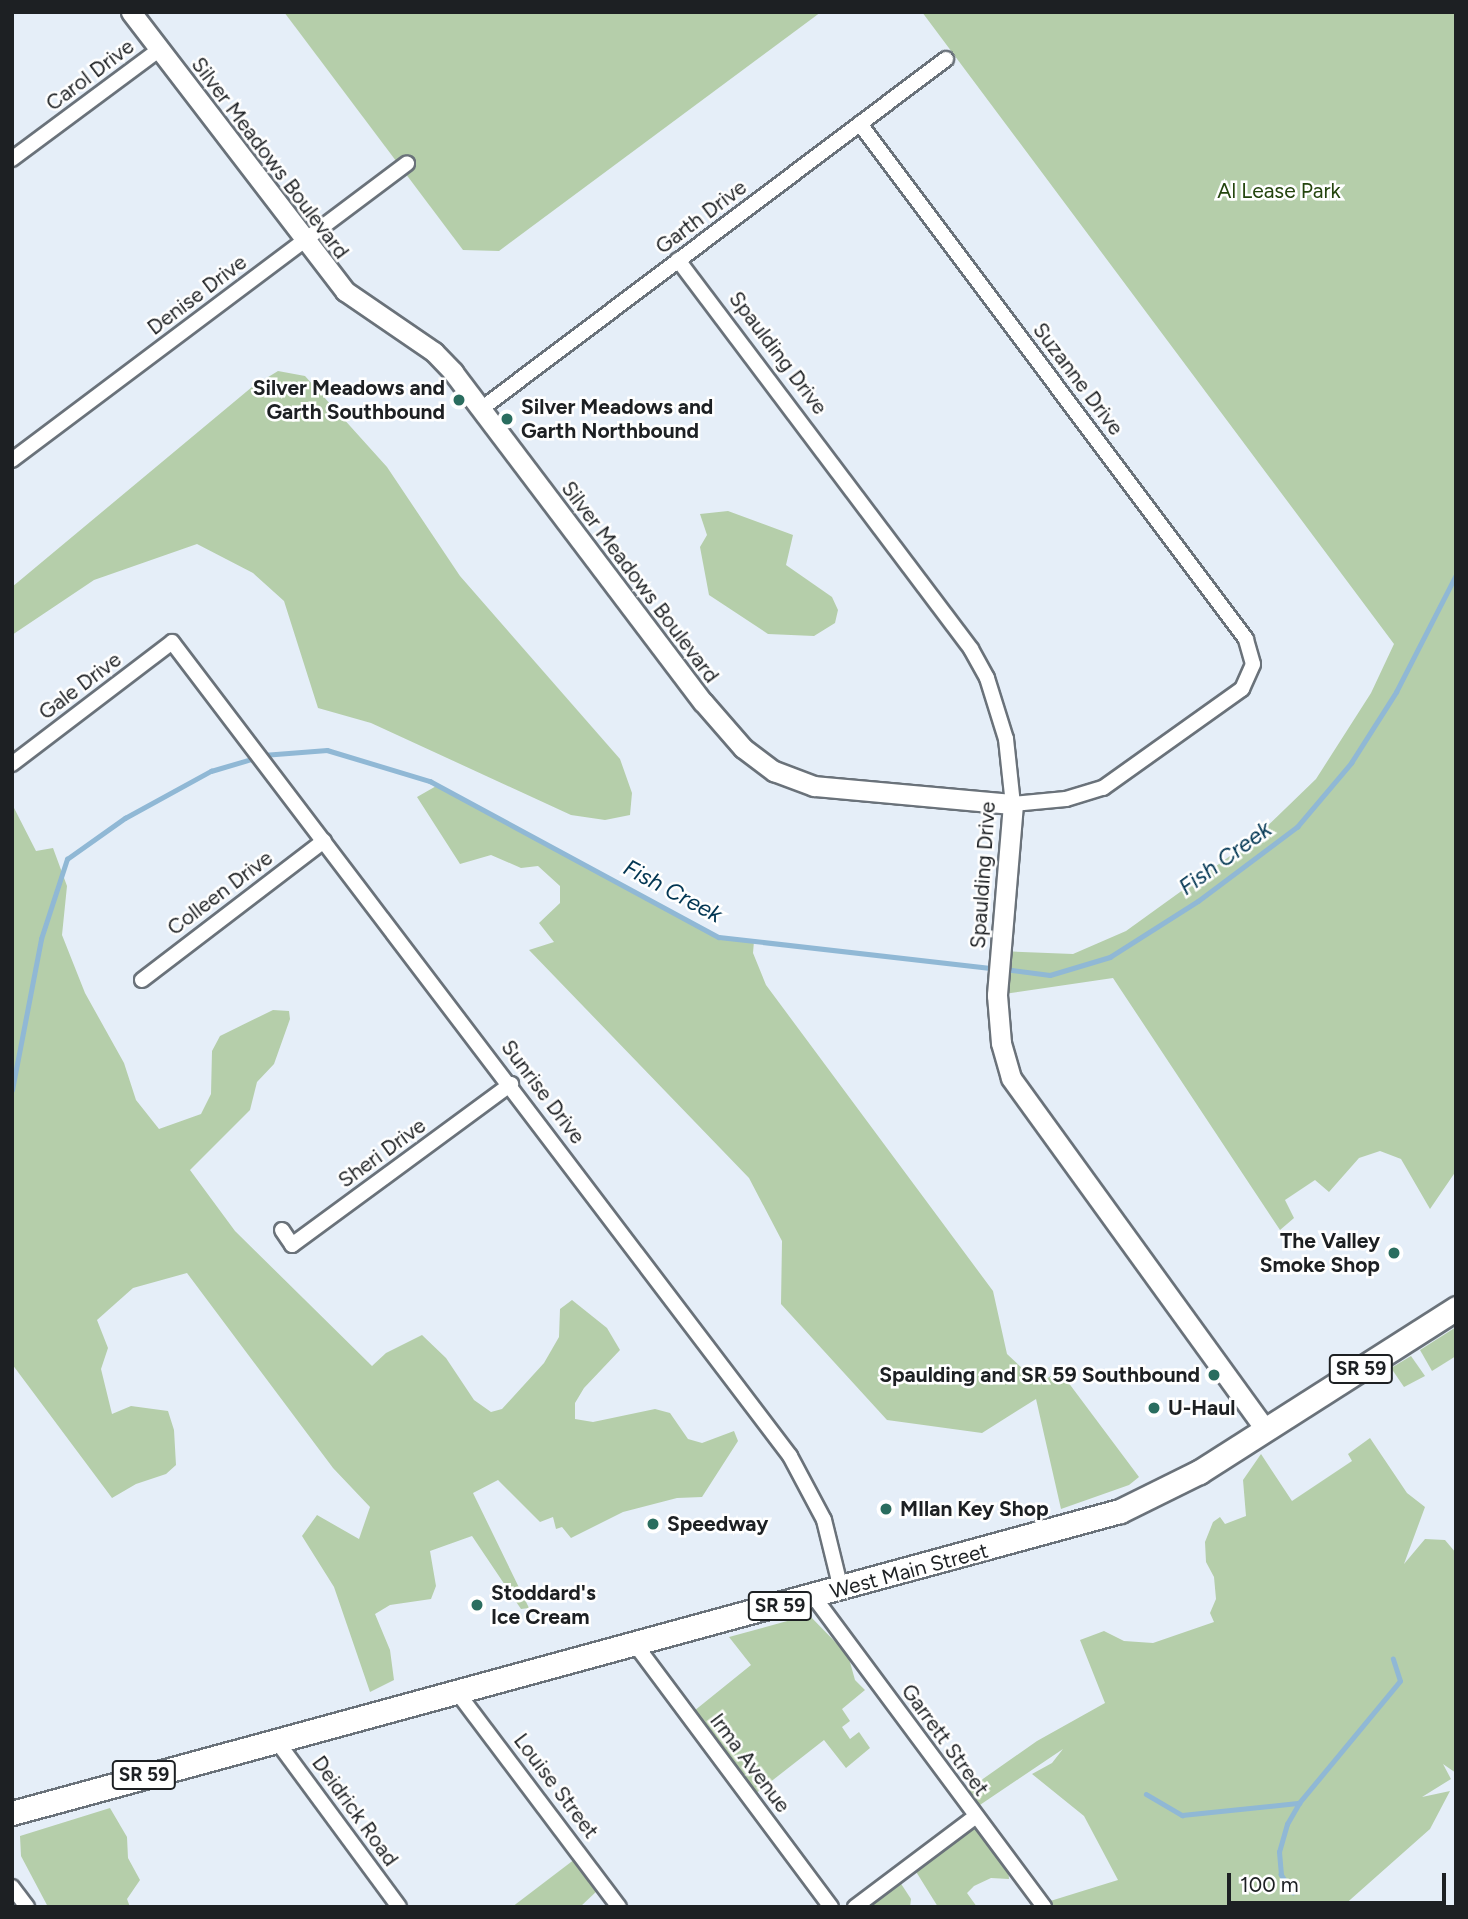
<!DOCTYPE html>
<html>
<head>
<meta charset="utf-8">
<style>
  body { margin:0 }
  #map { position:relative; width:1468px; height:1919px; overflow:hidden; background:#e5eef8; font-family:Figtree,sans-serif }
  div>[style] { position:absolute }
  .green>* { inset:0; background:#b5ceaa }
  .stream>* { height:4.5px; margin:-2.25px; padding:0 2.25px; transform-origin:2.25px; border-radius:2.25px; background:#90b8d5 }
  .roads { filter:drop-shadow(2px 0 #6a727a) drop-shadow(-2px 0 #6a727a) drop-shadow(0 2px #6a727a) drop-shadow(0 -2px #6a727a) }
  .street>* { height:14px; margin:-7px; padding:0 7px; transform-origin:7px; border-radius:7px; background:#fff }
  .secondary>* { height:19px; margin:-9.5px; padding:0 9.5px; transform-origin:9.5px; border-radius:9.5px; background:#fff }
  .primary>* { height:23px; margin:-11.5px; padding:0 11.5px; transform-origin:11.5px; border-radius:11.5px; background:#fff }
  .dots>* { width:19px; height:19px; translate:-50% -50%; box-sizing:border-box; border:4px solid #fff; border-radius:50% }
  span { translate:-50% -50%; white-space:nowrap; text-align:center; line-height:1.15; -webkit-text-stroke:5px #fff; paint-order:stroke }
  .shield-label span { padding:2px 5px; background:#fff; border:2px solid; border-radius:5px; -webkit-text-stroke-width:0 }
  .shield-label { font-size:19px; color:#1d2023; font-weight:700 }
  .street-label { font-size:21px; color:#1d2023 }
  .park-label { font-size:21px; color:#24450e }
  .poi-label { font-size:21px; color:#1d2023; font-weight:700 }
  .right { translate:-100% -50%; text-align:right }
  .left { translate:0 -50%; text-align:left }
  .water-label { font-size:23px; color:#023653; font-style:italic }
  .frame { position:absolute; inset:0; border:14px solid #1d2023; pointer-events:none }
  .scale { position:absolute; left:1227px; top:1873px; width:219px; height:32px; box-sizing:border-box; border:4px solid #1d2023; border-top:0; padding-left:9px; font-size:21px; line-height:24px; white-space:nowrap; color:#1d2023; -webkit-text-stroke:5px #fff; paint-order:stroke }
</style>
</head>
<body>
<div id="map">
  <div class="green">
    <i style="clip-path:polygon(284px 12px,821px 12px,499px 251px,463px 250px)"></i>
    <i style="clip-path:polygon(922px 12px,1456px 12px,1456px 1171px,1430px 1209px,1401px 1159px,1380px 1151px,1359px 1158px,1329px 1192px,1315px 1180px,1285px 1200px,1294px 1218px,1280px 1230px,1113px 978px,997px 995px,1000px 951px,1073px 954px,1126px 931px,1255px 838px,1316px 779px,1371px 693px,1394px 644px)"></i>
    <i style="clip-path:polygon(278px 371px,305px 376px,387px 467px,460px 576px,620px 759px,632px 793px,630px 815px,605px 820px,571px 815px,371px 723px,318px 708px,284px 601px,253px 573px,197px 544px,94px 580px,12px 635px,12px 587px,252px 387px)"></i>
    <i style="clip-path:polygon(728px 511px,793px 535px,786px 565px,832px 597px,838px 610px,835px 623px,814px 636px,768px 634px,709px 595px,700px 547px,707px 535px,700px 514px)"></i>
    <i style="clip-path:polygon(438px 785px,719px 937px,754px 941px,753px 953px,766px 985px,993px 1291px,1007px 1354px,1039px 1384px,1059px 1370px,1139px 1477px,1129px 1485px,1061px 1509px,1036px 1399px,982px 1433px,887px 1420px,781px 1304px,782px 1241px,749px 1178px,529px 950px,554px 942px,539px 923px,560px 903px,560px 886px,538px 866px,521px 868px,491px 855px,460px 864px,417px 797px)"></i>
    <i style="clip-path:polygon(12px 804px,36px 851px,53px 848px,67px 886px,62px 935px,85px 993px,124px 1063px,136px 1100px,159px 1129px,201px 1114px,211px 1094px,212px 1051px,220px 1036px,273px 1010px,289px 1011px,290px 1019px,274px 1064px,257px 1082px,250px 1110px,190px 1170px,235px 1231px,372px 1366px,386px 1353px,422px 1335px,446px 1358px,474px 1400px,491px 1412px,502px 1409px,544px 1363px,559px 1337px,560px 1309px,572px 1300px,607px 1328px,620px 1350px,584px 1388px,575px 1403px,575px 1419px,593px 1422px,655px 1409px,670px 1413px,688px 1439px,702px 1443px,734px 1431px,738px 1441px,702px 1497px,677px 1498px,623px 1512px,571px 1538px,562px 1527px,556px 1529px,553px 1517px,540px 1522px,498px 1480px,473px 1493px,529px 1608px,521px 1609px,472px 1536px,430px 1551px,436px 1586px,431px 1599px,390px 1605px,375px 1614px,390px 1650px,394px 1680px,370px 1692px,334px 1587px,302px 1536px,317px 1515px,359px 1539px,370px 1507px,333px 1468px,187px 1273px,133px 1288px,97px 1320px,108px 1348px,101px 1369px,112px 1414px,131px 1406px,168px 1411px,174px 1430px,176px 1465px,166px 1474px,136px 1484px,112px 1498px,12px 1364px)"></i>
    <i style="clip-path:polygon(1456px 1327px,1456px 1356px,1432px 1371px,1420px 1350px)"></i>
    <i style="clip-path:polygon(1411px 1356px,1425px 1376px,1404px 1387px,1391px 1368px)"></i>
    <i style="clip-path:polygon(1370px 1438px,1407px 1493px,1425px 1507px,1404px 1564px,1425px 1539px,1445px 1540px,1456px 1553px,1456px 1773px,1443px 1764px,1451px 1779px,1422px 1797px,1450px 1791px,1430px 1829px,1342px 1907px,1031px 1907px,1118px 1880px,1084px 1816px,1032px 1774px,1052px 1763px,1063px 1749px,971px 1811px,960px 1795px,1037px 1741px,1105px 1703px,1080px 1640px,1104px 1631px,1124px 1641px,1153px 1643px,1214px 1622px,1210px 1613px,1216px 1599px,1214px 1577px,1206px 1562px,1205px 1542px,1213px 1522px,1220px 1517px,1225px 1524px,1246px 1516px,1243px 1480px,1261px 1454px,1292px 1501px,1352px 1461px,1348px 1454px)"></i>
    <i style="clip-path:polygon(809px 1615px,848px 1655px,855px 1680px,865px 1690px,842px 1709px,850px 1721px,842px 1727px,850px 1739px,859px 1732px,870px 1748px,846px 1768px,824px 1740px,755px 1794px,694px 1711px,751px 1665px,729px 1637px)"></i>
    <i style="clip-path:polygon(110px 1808px,127px 1837px,128px 1858px,140px 1880px,127px 1899px,130px 1907px,48px 1907px,21px 1856px,20px 1836px)"></i>
    <i style="clip-path:polygon(974px 1825px,1008px 1866px,1009px 1879px,991px 1878px,974px 1886px,967px 1893px,977px 1907px,938px 1907px,915px 1870px)"></i>
    <i style="clip-path:polygon(575px 1859px,599px 1889px,580px 1907px,512px 1907px)"></i>
    <i style="clip-path:polygon(896px 1876px,911px 1899px,910px 1907px,855px 1907px)"></i>
  </div>
  <div class="stream">
    <i style="left:263px;top:755px;width:64px;rotate:-4.5deg"></i>
    <i style="left:327px;top:750px;width:108px;rotate:16.8deg"></i>
    <i style="left:430px;top:781px;width:328px;rotate:28.4deg"></i>
    <i style="left:719px;top:937px;width:275px;rotate:6.5deg"></i>
    <i style="left:1004px;top:969px;width:46px;rotate:7.4deg"></i>
    <i style="left:1050px;top:975px;width:63px;rotate:-16.7deg"></i>
    <i style="left:1110px;top:957px;width:104px;rotate:-32.5deg"></i>
    <i style="left:1198px;top:901px;width:124px;rotate:-36.8deg"></i>
    <i style="left:1297px;top:827px;width:84px;rotate:-49.8deg"></i>
    <i style="left:1351px;top:763px;width:84px;rotate:-57.6deg"></i>
    <i style="left:1396px;top:692px;width:131px;rotate:-62.9deg"></i>
    <i style="left:12px;top:1090px;width:154px;rotate:-79.1deg"></i>
    <i style="left:41px;top:939px;width:84px;rotate:-72deg"></i>
    <i style="left:67px;top:859px;width:71px;rotate:-35.3deg"></i>
    <i style="left:125px;top:818px;width:98px;rotate:-28.7deg"></i>
    <i style="left:211px;top:771px;width:46px;rotate:-16.5deg"></i>
    <i style="left:1146px;top:1794px;width:42px;rotate:30.3deg"></i>
    <i style="left:1182px;top:1815px;width:118px;rotate:-5.9deg"></i>
    <i style="left:1293px;top:1893px;width:22px;rotate:-124deg"></i>
    <i style="left:1281px;top:1875px;width:23px;rotate:-95deg"></i>
    <i style="left:1279px;top:1852px;width:29px;rotate:-74deg"></i>
    <i style="left:1287px;top:1824px;width:24px;rotate:-60deg"></i>
    <i style="left:1299px;top:1803px;width:158px;rotate:-50.4deg"></i>
    <i style="left:1400px;top:1681px;width:23px;rotate:-108deg"></i>
  </div>
  <div class="roads">
    <div class="street">
      <i style="left:12px;top:159px;width:183px;rotate:-36.6deg"></i>
      <i style="left:678px;top:260px;width:487px;rotate:53deg"></i>
      <i style="left:971px;top:649px;width:33px;rotate:61deg"></i>
      <i style="left:987px;top:678px;width:64px;rotate:72.7deg"></i>
      <i style="left:1006px;top:739px;width:65px;rotate:83.9deg"></i>
      <i style="left:1013px;top:804px;width:53px;rotate:-5.4deg"></i>
      <i style="left:1066px;top:799px;width:39px;rotate:-17deg"></i>
      <i style="left:1103px;top:788px;width:171px;rotate:-35.5deg"></i>
      <i style="left:1242px;top:689px;width:27px;rotate:-66deg"></i>
      <i style="left:1253px;top:664px;width:26px;rotate:-106deg"></i>
      <i style="left:1246px;top:639px;width:644px;rotate:-126.85deg"></i>
      <i style="left:481px;top:409px;width:582px;rotate:-36.97deg"></i>
      <i style="left:12px;top:460px;width:494px;rotate:-36.9deg"></i>
      <i style="left:12px;top:764px;width:201px;rotate:-37.3deg"></i>
      <i style="left:172px;top:642px;width:1022px;rotate:52.79deg"></i>
      <i style="left:790px;top:1456px;width:72px;rotate:62deg"></i>
      <i style="left:824px;top:1520px;width:71px;rotate:76.2deg"></i>
      <i style="left:142px;top:980px;width:229px;rotate:-37.4deg"></i>
      <i style="left:282px;top:1230px;width:18px;rotate:56deg"></i>
      <i style="left:292px;top:1245px;width:272px;rotate:-36.3deg"></i>
      <i style="left:814px;top:1597px;width:386px;rotate:53.4deg"></i>
      <i style="left:635px;top:1644px;width:328px;rotate:53.3deg"></i>
      <i style="left:457px;top:1692px;width:269px;rotate:53deg"></i>
      <i style="left:276px;top:1740px;width:207px;rotate:53.6deg"></i>
      <i style="left:12px;top:1887px;width:25px;rotate:53deg"></i>
      <i style="left:855px;top:1907px;width:150px;rotate:-36.9deg"></i>
    </div>
    <div class="secondary">
      <i style="left:131px;top:12px;width:352px;rotate:52.5deg"></i>
      <i style="left:345px;top:291px;width:108px;rotate:34.4deg"></i>
      <i style="left:434px;top:352px;width:28px;rotate:46deg"></i>
      <i style="left:453px;top:372px;width:414px;rotate:52.9deg"></i>
      <i style="left:703px;top:702px;width:61px;rotate:49deg"></i>
      <i style="left:743px;top:748px;width:39px;rotate:37deg"></i>
      <i style="left:774px;top:771px;width:43px;rotate:20.6deg"></i>
      <i style="left:814px;top:786px;width:200px;rotate:5.2deg"></i>
      <i style="left:1013px;top:804px;width:192px;rotate:94.8deg"></i>
      <i style="left:997px;top:995px;width:48px;rotate:85.2deg"></i>
      <i style="left:1001px;top:1043px;width:36px;rotate:74deg"></i>
      <i style="left:1011px;top:1078px;width:435px;rotate:54.1deg"></i>
    </div>
    <div class="primary">
      <i style="left:12px;top:1813px;width:1148px;rotate:-15.25deg"></i>
      <i style="left:1120px;top:1511px;width:88px;rotate:-26.3deg"></i>
      <i style="left:1199px;top:1472px;width:305px;rotate:-32.5deg"></i>
    </div>
  </div>
  <div class="dots">
    <i style="left:459px;top:400px;background:#2a6d5f"></i>
    <i style="left:507px;top:419px;background:#2a6d5f"></i>
    <i style="left:1394px;top:1253px;background:#2a6d5f"></i>
    <i style="left:1214px;top:1375px;background:#2a6d5f"></i>
    <i style="left:1154px;top:1408px;background:#2a6d5f"></i>
    <i style="left:886px;top:1509px;background:#2a6d5f"></i>
    <i style="left:653px;top:1524px;background:#2a6d5f"></i>
    <i style="left:477px;top:1605px;background:#2a6d5f"></i>
  </div>
  <div class="shield-label">
    <span style="left:1361px;top:1369px">SR 59</span>
    <span style="left:780px;top:1606px">SR 59</span>
    <span style="left:144px;top:1775px">SR 59</span>
  </div>
  <div class="street-label">
    <span style="left:90px;top:75px;rotate:-37deg">Carol Drive</span>
    <span style="left:270px;top:158px;rotate:53deg">Silver Meadows Boulevard</span>
    <span style="left:701px;top:217px;rotate:-37deg">Garth Drive</span>
    <span style="left:197px;top:295px;rotate:-37deg">Denise Drive</span>
    <span style="left:778px;top:353px;rotate:53deg">Spaulding Drive</span>
    <span style="left:1078px;top:379px;rotate:53deg">Suzanne Drive</span>
    <span style="left:640px;top:582px;rotate:53deg">Silver Meadows Boulevard</span>
    <span style="left:80px;top:686px;rotate:-37deg">Gale Drive</span>
    <span style="left:983px;top:875px;rotate:-86deg">Spaulding Drive</span>
    <span style="left:220px;top:893px;rotate:-37deg">Colleen Drive</span>
    <span style="left:543px;top:1092px;rotate:53deg">Sunrise Drive</span>
    <span style="left:382px;top:1153px;rotate:-36deg">Sheri Drive</span>
    <span style="left:909px;top:1571px;rotate:-15deg">West Main Street</span>
    <span style="left:945px;top:1740px;rotate:54deg">Garrett Street</span>
    <span style="left:750px;top:1763px;rotate:53deg">Irma Avenue</span>
    <span style="left:556px;top:1786px;rotate:53deg">Louise Street</span>
    <span style="left:355px;top:1811px;rotate:54deg">Deidrick Road</span>
  </div>
  <div class="park-label">
    <span style="left:1279px;top:191px">Al Lease Park</span>
  </div>
  <div class="poi-label">
    <span class="right" style="left:445px;top:400px">Silver Meadows and<br>Garth Southbound</span>
    <span class="left" style="left:521px;top:419px">Silver Meadows and<br>Garth Northbound</span>
    <span class="right" style="left:1380px;top:1253px">The Valley<br>Smoke Shop</span>
    <span class="right" style="left:1200px;top:1375px">Spaulding and SR 59 Southbound</span>
    <span class="left" style="left:1168px;top:1408px">U-Haul</span>
    <span class="left" style="left:900px;top:1509px">MIlan Key Shop</span>
    <span class="left" style="left:667px;top:1524px">Speedway</span>
    <span class="left" style="left:491px;top:1605px">Stoddard's<br>Ice Cream</span>
  </div>
  <div class="water-label">
    <span style="left:1225px;top:858px;rotate:-36deg">Fish Creek</span>
    <span style="left:673px;top:891px;rotate:28deg">Fish Creek</span>
  </div>
  <div class="frame"></div>
  <div class="scale">100 m</div>
</div>
</body>
</html>
